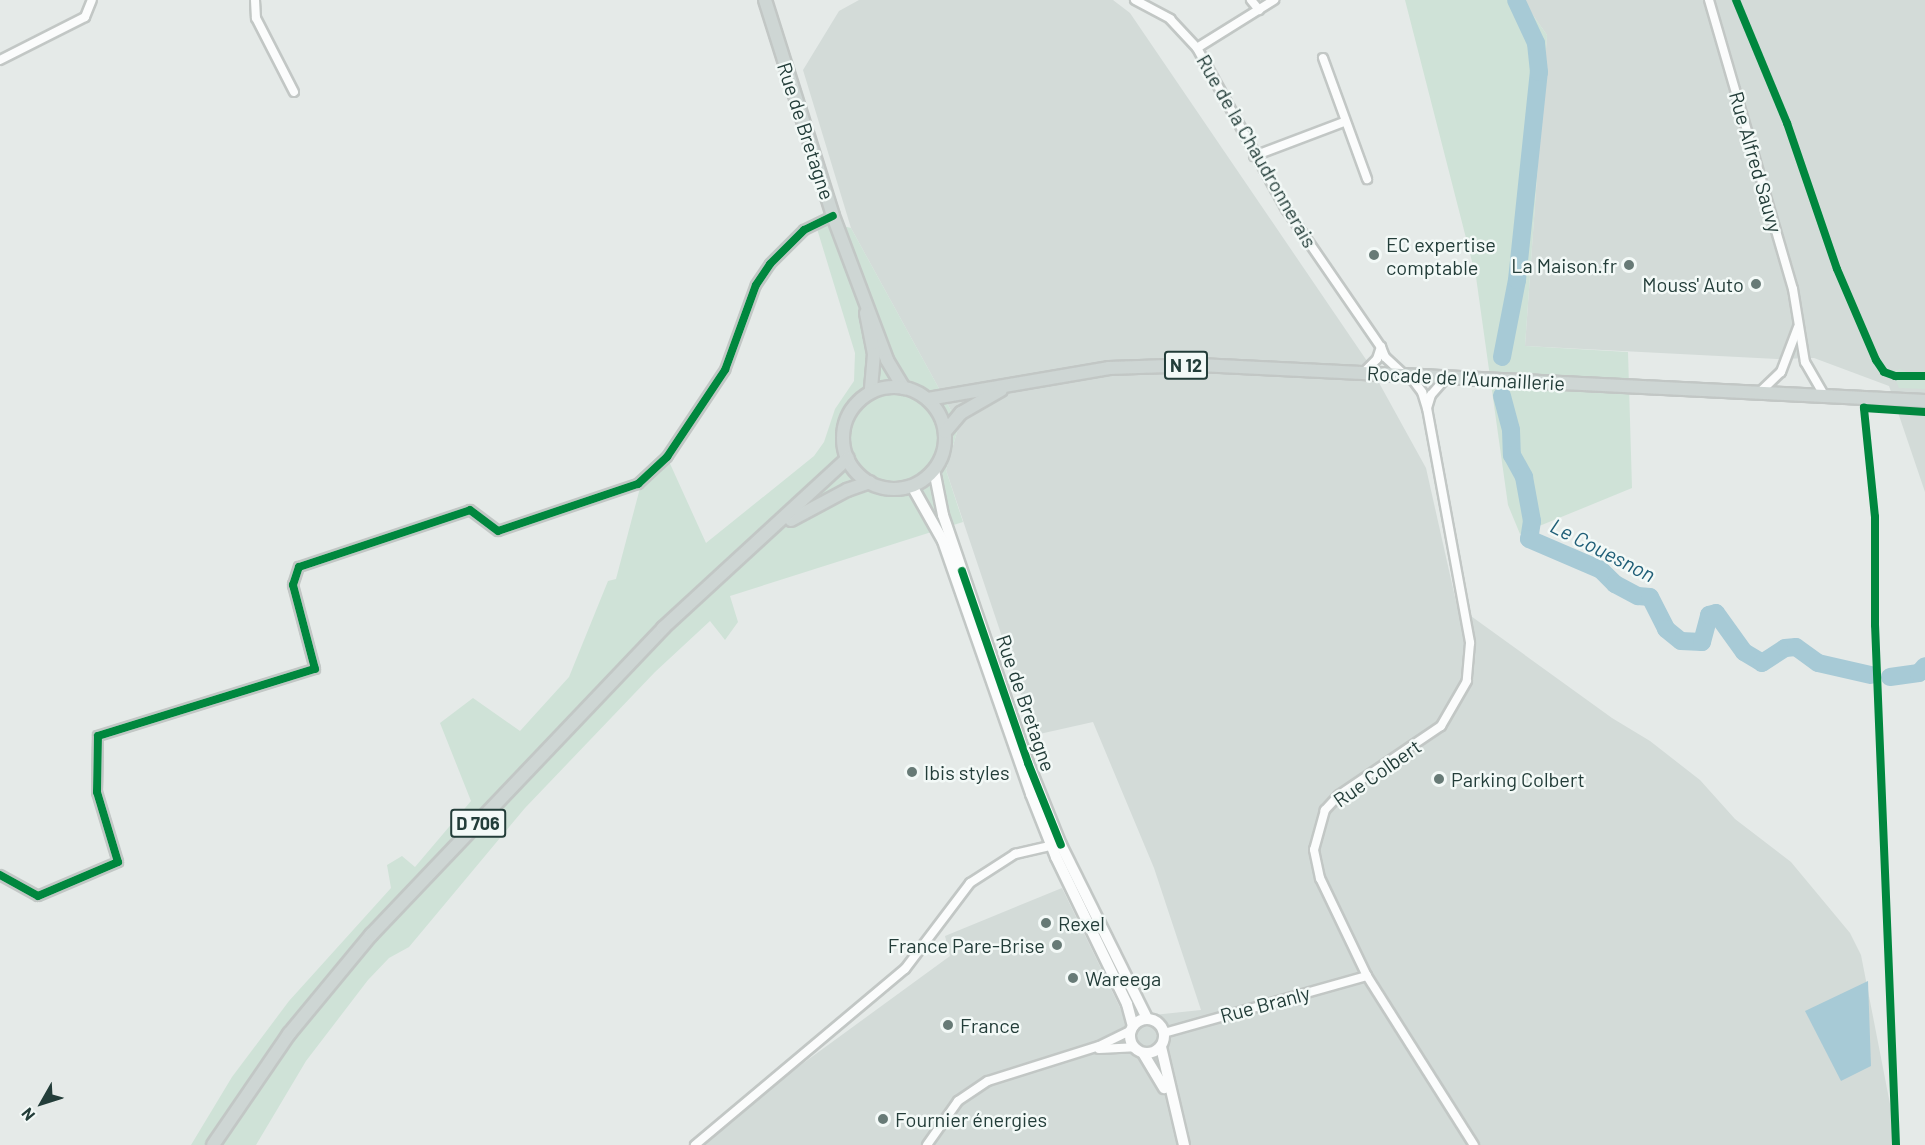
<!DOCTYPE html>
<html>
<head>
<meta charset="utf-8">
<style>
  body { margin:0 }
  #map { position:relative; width:1925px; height:1145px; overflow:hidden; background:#e5eae8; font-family:Barlow,sans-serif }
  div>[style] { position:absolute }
  .built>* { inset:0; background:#d3dbd8 }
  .green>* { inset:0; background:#cfe2d7 }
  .water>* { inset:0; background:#a7cad6 }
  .river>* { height:18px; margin:-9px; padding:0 9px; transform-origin:9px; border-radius:9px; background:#a7cad6 }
  .roads { filter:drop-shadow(2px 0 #c2c7c5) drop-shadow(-2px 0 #c2c7c5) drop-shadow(0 2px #c2c7c5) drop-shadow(0 -2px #c2c7c5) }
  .street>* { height:8px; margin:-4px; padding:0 4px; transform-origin:4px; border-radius:4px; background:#fbfcfc }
  .secondary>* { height:10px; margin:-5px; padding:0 5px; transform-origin:5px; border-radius:5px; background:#fbfcfc }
  .secondary>.ring { margin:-5px; padding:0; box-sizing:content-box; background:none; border:10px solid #fbfcfc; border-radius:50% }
  .primary>* { height:12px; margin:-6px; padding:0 6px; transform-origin:6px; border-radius:6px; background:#ced6d4 }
  .primary>.ring { margin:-6px; padding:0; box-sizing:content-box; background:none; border:12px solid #ced6d4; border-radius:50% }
  .cycleway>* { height:8px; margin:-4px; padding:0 4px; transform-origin:4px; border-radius:4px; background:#00873e }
  .dots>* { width:16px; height:16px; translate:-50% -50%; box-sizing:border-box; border:3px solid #f3f9f7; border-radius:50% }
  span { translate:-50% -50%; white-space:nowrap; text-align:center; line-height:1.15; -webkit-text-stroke:5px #f3f9f7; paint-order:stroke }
  .shield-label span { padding:2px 4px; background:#f3f9f7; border:2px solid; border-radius:4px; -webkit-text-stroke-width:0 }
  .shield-label { font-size:18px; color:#233d39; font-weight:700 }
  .street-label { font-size:20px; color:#233d39 }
  .poi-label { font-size:20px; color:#233d39 }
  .left { translate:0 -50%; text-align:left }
  .right { translate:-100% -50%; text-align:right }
  .water-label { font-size:21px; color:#1f5e77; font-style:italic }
  .north { position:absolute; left:12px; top:1073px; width:60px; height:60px; -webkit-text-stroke:4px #f3f9f7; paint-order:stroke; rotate:231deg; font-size:16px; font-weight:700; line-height:24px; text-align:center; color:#233d39 }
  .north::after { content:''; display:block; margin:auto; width:21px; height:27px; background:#233d39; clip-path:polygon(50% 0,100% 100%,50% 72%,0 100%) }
</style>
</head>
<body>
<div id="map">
  <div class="built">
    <i style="clip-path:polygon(859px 0,1113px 0,1130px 13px,1367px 361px,1426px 468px,1457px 606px,1612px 718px,1650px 741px,1700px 780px,1735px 819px,1791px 862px,1850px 933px,1861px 955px,1898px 1145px,691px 1145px,950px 956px,945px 936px,1062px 888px,1125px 1018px,1201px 1010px,1154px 868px,1093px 722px,1035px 735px,946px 470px,959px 425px,851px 228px,803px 70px,839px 11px)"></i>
    <i style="clip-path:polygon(1522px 0,1925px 0,1925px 492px,1889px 386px,1814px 358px,1777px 359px,1525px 346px,1547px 35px)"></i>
  </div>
  <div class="green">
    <i style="clip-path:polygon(1405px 0,1522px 0,1547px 35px,1525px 346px,1628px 352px,1632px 488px,1520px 534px,1508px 505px,1476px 277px)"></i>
    <i style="clip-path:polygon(814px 219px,851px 228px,959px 425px,946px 470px,963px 522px,730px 596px,738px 622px,725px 640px,710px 621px,655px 672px,525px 808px,409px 947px,389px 958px,368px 980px,306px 1061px,256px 1145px,191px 1145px,232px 1077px,289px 1001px,391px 888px,387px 865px,402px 856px,415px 867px,471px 801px,440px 723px,473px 698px,520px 731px,569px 677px,608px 581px,616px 579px,640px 488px,652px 480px,667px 457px,706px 543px,814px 456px,824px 442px,835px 409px,854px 381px,855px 353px)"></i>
    <i style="clip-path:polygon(1900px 369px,1925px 379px,1925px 389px,1899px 388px,1893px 372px)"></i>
  </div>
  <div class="water">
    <i style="clip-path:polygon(1868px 981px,1871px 1066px,1841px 1081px,1805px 1011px)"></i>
  </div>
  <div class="river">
    <i style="left:1502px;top:357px;width:78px;rotate:-79deg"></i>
    <i style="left:1517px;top:280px;width:209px;rotate:-84deg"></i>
    <i style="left:1539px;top:72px;width:29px;rotate:-96deg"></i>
    <i style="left:1536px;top:43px;width:47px;rotate:-114.9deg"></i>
    <i style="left:1502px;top:396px;width:35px;rotate:75deg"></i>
    <i style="left:1511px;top:430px;width:25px;rotate:88deg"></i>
    <i style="left:1512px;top:455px;width:25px;rotate:61deg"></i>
    <i style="left:1524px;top:477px;width:45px;rotate:79.7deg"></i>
    <i style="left:1532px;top:521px;width:18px;rotate:99deg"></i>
    <i style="left:1529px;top:539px;width:78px;rotate:23.3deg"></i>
    <i style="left:1601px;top:570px;width:20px;rotate:45deg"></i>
    <i style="left:1615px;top:584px;width:26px;rotate:28deg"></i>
    <i style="left:1638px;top:596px;width:12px;rotate:5deg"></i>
    <i style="left:1650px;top:597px;width:36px;rotate:63deg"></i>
    <i style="left:1666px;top:629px;width:19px;rotate:39deg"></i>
    <i style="left:1681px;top:641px;width:21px;rotate:3deg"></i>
    <i style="left:1702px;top:642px;width:28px;rotate:-75deg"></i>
    <i style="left:1709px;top:615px;width:7px;rotate:-16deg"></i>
    <i style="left:1716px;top:613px;width:48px;rotate:54.3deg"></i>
    <i style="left:1744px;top:652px;width:21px;rotate:31deg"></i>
    <i style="left:1762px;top:663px;width:27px;rotate:-33deg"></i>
    <i style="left:1785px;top:648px;width:11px;rotate:-5deg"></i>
    <i style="left:1796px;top:647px;width:27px;rotate:36deg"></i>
    <i style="left:1818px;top:663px;width:54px;rotate:12.8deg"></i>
    <i style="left:1890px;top:677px;width:29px;rotate:-8deg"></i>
    <i style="left:1919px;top:673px;width:9px;rotate:-49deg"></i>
  </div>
  <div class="roads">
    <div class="street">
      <i style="left:255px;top:0;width:18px;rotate:87deg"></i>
      <i style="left:256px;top:18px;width:83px;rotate:62.8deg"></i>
      <i style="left:1135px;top:0;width:40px;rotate:28deg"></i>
      <i style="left:1170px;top:19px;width:40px;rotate:47deg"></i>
      <i style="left:1197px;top:48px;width:184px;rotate:61.1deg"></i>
      <i style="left:1286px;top:209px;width:168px;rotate:55.5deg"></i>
      <i style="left:1251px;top:0;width:13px;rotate:51deg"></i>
      <i style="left:1709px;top:0;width:301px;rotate:73.8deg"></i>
      <i style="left:1793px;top:289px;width:74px;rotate:80.7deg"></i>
      <i style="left:1805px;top:362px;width:39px;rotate:60deg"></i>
      <i style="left:1197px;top:48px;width:91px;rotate:-31.9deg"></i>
      <i style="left:1323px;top:58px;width:129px;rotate:70deg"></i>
      <i style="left:0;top:60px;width:95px;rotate:-26.8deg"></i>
      <i style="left:85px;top:17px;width:18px;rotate:-68deg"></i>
      <i style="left:1254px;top:156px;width:96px;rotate:-20.7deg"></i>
      <i style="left:1364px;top:372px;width:18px;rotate:-45deg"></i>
      <i style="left:1377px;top:359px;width:13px;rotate:-72deg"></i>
      <i style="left:1381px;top:347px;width:11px;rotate:68deg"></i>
      <i style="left:1385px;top:357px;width:25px;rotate:43deg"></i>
      <i style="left:1410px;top:376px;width:20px;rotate:53deg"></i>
      <i style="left:1422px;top:392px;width:17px;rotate:73deg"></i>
      <i style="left:1427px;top:408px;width:14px;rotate:-73deg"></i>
      <i style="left:1431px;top:395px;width:23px;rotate:-49deg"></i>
      <i style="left:1760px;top:392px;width:29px;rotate:-44deg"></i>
      <i style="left:1781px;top:372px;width:48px;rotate:-69.3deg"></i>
      <i style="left:1427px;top:408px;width:239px;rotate:79.6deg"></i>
      <i style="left:1470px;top:643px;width:38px;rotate:95deg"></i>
      <i style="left:1467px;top:681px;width:52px;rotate:120deg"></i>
      <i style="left:1441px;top:726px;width:123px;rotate:145.9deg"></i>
      <i style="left:1339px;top:795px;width:21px;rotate:133deg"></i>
      <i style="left:1325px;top:810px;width:41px;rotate:105.4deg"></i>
      <i style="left:1314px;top:850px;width:29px;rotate:78deg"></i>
      <i style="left:1320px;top:878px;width:109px;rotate:64.4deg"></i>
      <i style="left:1367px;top:976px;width:200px;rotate:57.7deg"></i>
      <i style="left:0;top:875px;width:43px;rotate:28.9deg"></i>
      <i style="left:38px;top:896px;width:87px;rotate:-23deg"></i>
      <i style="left:118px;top:862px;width:73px;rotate:-106.7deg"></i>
      <i style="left:97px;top:792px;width:56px;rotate:-89deg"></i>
      <i style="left:98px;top:736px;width:227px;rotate:-17.2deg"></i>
      <i style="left:315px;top:669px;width:87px;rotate:-104.7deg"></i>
      <i style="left:293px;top:585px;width:19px;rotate:-72deg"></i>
      <i style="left:299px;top:567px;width:180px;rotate:-18.4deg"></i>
      <i style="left:470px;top:510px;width:35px;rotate:37deg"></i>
      <i style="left:498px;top:531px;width:148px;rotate:-18.6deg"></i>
      <i style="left:638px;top:484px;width:40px;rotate:-43deg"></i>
      <i style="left:667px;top:457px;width:105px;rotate:-56.3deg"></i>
      <i style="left:725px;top:370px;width:90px;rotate:-70deg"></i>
      <i style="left:756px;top:285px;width:25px;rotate:-56deg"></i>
      <i style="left:770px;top:264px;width:48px;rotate:-45deg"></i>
      <i style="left:804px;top:230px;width:32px;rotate:-26deg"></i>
      <i style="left:1164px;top:1033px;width:211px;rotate:-15.7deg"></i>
      <i style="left:1099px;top:1049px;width:35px;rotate:-3deg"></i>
      <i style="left:695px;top:1145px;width:274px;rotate:-40deg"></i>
      <i style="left:905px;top:969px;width:108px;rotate:-52.9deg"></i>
      <i style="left:970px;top:883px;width:54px;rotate:-32.8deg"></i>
      <i style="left:1015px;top:854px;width:40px;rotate:-13deg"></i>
      <i style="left:927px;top:1145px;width:54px;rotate:-54.8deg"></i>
      <i style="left:958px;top:1101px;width:36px;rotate:-34deg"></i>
      <i style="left:988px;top:1081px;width:116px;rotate:-17.5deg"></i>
      <i style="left:1099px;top:1046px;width:34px;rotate:-26deg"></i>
    </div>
    <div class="secondary">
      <i style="left:934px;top:470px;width:46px;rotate:78.7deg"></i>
      <i style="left:943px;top:515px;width:262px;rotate:71.1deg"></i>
      <i style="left:1028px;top:763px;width:88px;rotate:68.1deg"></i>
      <i style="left:1061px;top:845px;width:193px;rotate:63.6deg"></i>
      <i style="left:912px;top:486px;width:63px;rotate:60.6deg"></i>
      <i style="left:943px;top:541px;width:268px;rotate:70.8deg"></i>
      <i style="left:1031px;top:794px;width:68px;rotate:68.4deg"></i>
      <i style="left:1056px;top:857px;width:163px;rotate:64.2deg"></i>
      <i style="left:1127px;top:1004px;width:23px;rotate:75deg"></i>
      <i class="ring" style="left:1130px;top:1019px;width:24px;height:24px"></i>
      <i style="left:1161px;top:1047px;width:101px;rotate:76.8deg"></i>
      <i style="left:1143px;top:1053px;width:41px;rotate:59deg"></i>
    </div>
    <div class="primary">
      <i style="left:765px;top:0;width:226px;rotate:72.5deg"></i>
      <i style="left:833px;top:216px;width:154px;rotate:69.4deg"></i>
      <i style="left:887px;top:360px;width:33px;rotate:59deg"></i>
      <i style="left:866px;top:313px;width:42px;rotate:79deg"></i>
      <i style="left:874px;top:354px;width:38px;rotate:95deg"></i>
      <i class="ring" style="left:843px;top:387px;width:90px;height:90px"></i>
      <i style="left:928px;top:399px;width:184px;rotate:-9.7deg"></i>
      <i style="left:1109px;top:368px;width:90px;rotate:-1.9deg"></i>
      <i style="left:1199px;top:365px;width:727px;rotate:2.84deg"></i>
      <i style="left:945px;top:432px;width:25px;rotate:-50deg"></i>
      <i style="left:961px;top:413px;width:46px;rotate:-29.9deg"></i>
      <i style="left:791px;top:520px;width:64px;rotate:-28.2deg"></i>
      <i style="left:847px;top:490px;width:24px;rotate:-19deg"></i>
      <i style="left:213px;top:1145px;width:135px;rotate:-55.6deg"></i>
      <i style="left:289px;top:1034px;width:129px;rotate:-50.4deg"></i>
      <i style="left:371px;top:935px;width:424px;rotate:-46.4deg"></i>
      <i style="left:663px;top:628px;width:251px;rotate:-42.6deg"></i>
    </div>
  </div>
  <div class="cycleway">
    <i style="left:1736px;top:0;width:133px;rotate:67.5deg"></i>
    <i style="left:1787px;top:123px;width:154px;rotate:71.1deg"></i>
    <i style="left:1837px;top:269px;width:99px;rotate:66.8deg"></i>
    <i style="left:1876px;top:360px;width:14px;rotate:56deg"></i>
    <i style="left:1884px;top:372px;width:12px;rotate:20deg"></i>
    <i style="left:1895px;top:376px;width:30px"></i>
    <i style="left:962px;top:571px;width:203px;rotate:71deg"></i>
    <i style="left:1028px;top:763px;width:88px;rotate:68.1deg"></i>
    <i style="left:0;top:875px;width:43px;rotate:28.9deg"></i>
    <i style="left:38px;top:896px;width:87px;rotate:-23deg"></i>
    <i style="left:118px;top:862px;width:73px;rotate:-106.7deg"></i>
    <i style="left:97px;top:792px;width:56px;rotate:-89deg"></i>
    <i style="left:98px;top:736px;width:227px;rotate:-17.2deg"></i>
    <i style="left:315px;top:669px;width:87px;rotate:-104.7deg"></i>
    <i style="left:293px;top:585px;width:19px;rotate:-72deg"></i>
    <i style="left:299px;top:567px;width:180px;rotate:-18.4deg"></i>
    <i style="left:470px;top:510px;width:35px;rotate:37deg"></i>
    <i style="left:498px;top:531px;width:148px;rotate:-18.6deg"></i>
    <i style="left:638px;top:484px;width:40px;rotate:-43deg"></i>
    <i style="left:667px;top:457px;width:105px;rotate:-56.3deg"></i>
    <i style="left:725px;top:370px;width:90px;rotate:-70deg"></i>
    <i style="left:756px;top:285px;width:25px;rotate:-56deg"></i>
    <i style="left:770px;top:264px;width:48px;rotate:-45deg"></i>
    <i style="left:804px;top:230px;width:32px;rotate:-26deg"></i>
    <i style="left:1896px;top:1145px;width:520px;rotate:-92.31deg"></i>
    <i style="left:1875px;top:625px;width:108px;rotate:-90deg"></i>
    <i style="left:1875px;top:517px;width:110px;rotate:-95.8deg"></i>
    <i style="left:1864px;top:408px;width:61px;rotate:3.8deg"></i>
  </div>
  <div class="dots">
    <i style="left:1374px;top:255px;background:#677a76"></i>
    <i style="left:1629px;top:265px;background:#677a76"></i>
    <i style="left:1756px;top:284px;background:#677a76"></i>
    <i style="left:912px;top:772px;background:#677a76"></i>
    <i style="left:1439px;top:779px;background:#677a76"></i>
    <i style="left:1046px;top:923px;background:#677a76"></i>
    <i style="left:1057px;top:945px;background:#677a76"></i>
    <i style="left:1073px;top:978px;background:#677a76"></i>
    <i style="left:948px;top:1025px;background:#677a76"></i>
    <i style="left:883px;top:1119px;background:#677a76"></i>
  </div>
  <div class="shield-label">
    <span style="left:1186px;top:365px">N 12</span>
    <span style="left:478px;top:823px">D 706</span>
  </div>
  <div class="street-label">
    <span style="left:806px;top:131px;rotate:72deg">Rue de Bretagne</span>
    <span style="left:1257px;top:151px;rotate:60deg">Rue de la Chaudronnerais</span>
    <span style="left:1756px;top:162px;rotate:74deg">Rue Alfred Sauvy</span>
    <span style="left:1466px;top:378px;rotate:3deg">Rocade de l'Aumaillerie</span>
    <span style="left:1026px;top:703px;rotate:71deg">Rue de Bretagne</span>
    <span style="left:1377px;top:773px;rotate:-35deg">Rue Colbert</span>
    <span style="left:1265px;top:1004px;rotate:-15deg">Rue Branly</span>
  </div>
  <div class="poi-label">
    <span class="left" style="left:1386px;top:256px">EC expertise<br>comptable</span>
    <span class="right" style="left:1617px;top:265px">La Maison.fr</span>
    <span class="right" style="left:1744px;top:284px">Mouss' Auto</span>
    <span class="left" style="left:924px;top:772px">Ibis styles</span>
    <span class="left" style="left:1451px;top:779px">Parking Colbert</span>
    <span class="left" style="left:1058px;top:923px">Rexel</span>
    <span class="right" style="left:1045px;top:945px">France Pare-Brise</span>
    <span class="left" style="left:1085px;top:978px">Wareega</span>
    <span class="left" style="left:960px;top:1025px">France</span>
    <span class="left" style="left:895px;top:1119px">Fournier énergies</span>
  </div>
  <div class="water-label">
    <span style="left:1603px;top:550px;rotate:27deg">Le Couesnon</span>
  </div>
  <div class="north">N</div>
</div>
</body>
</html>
